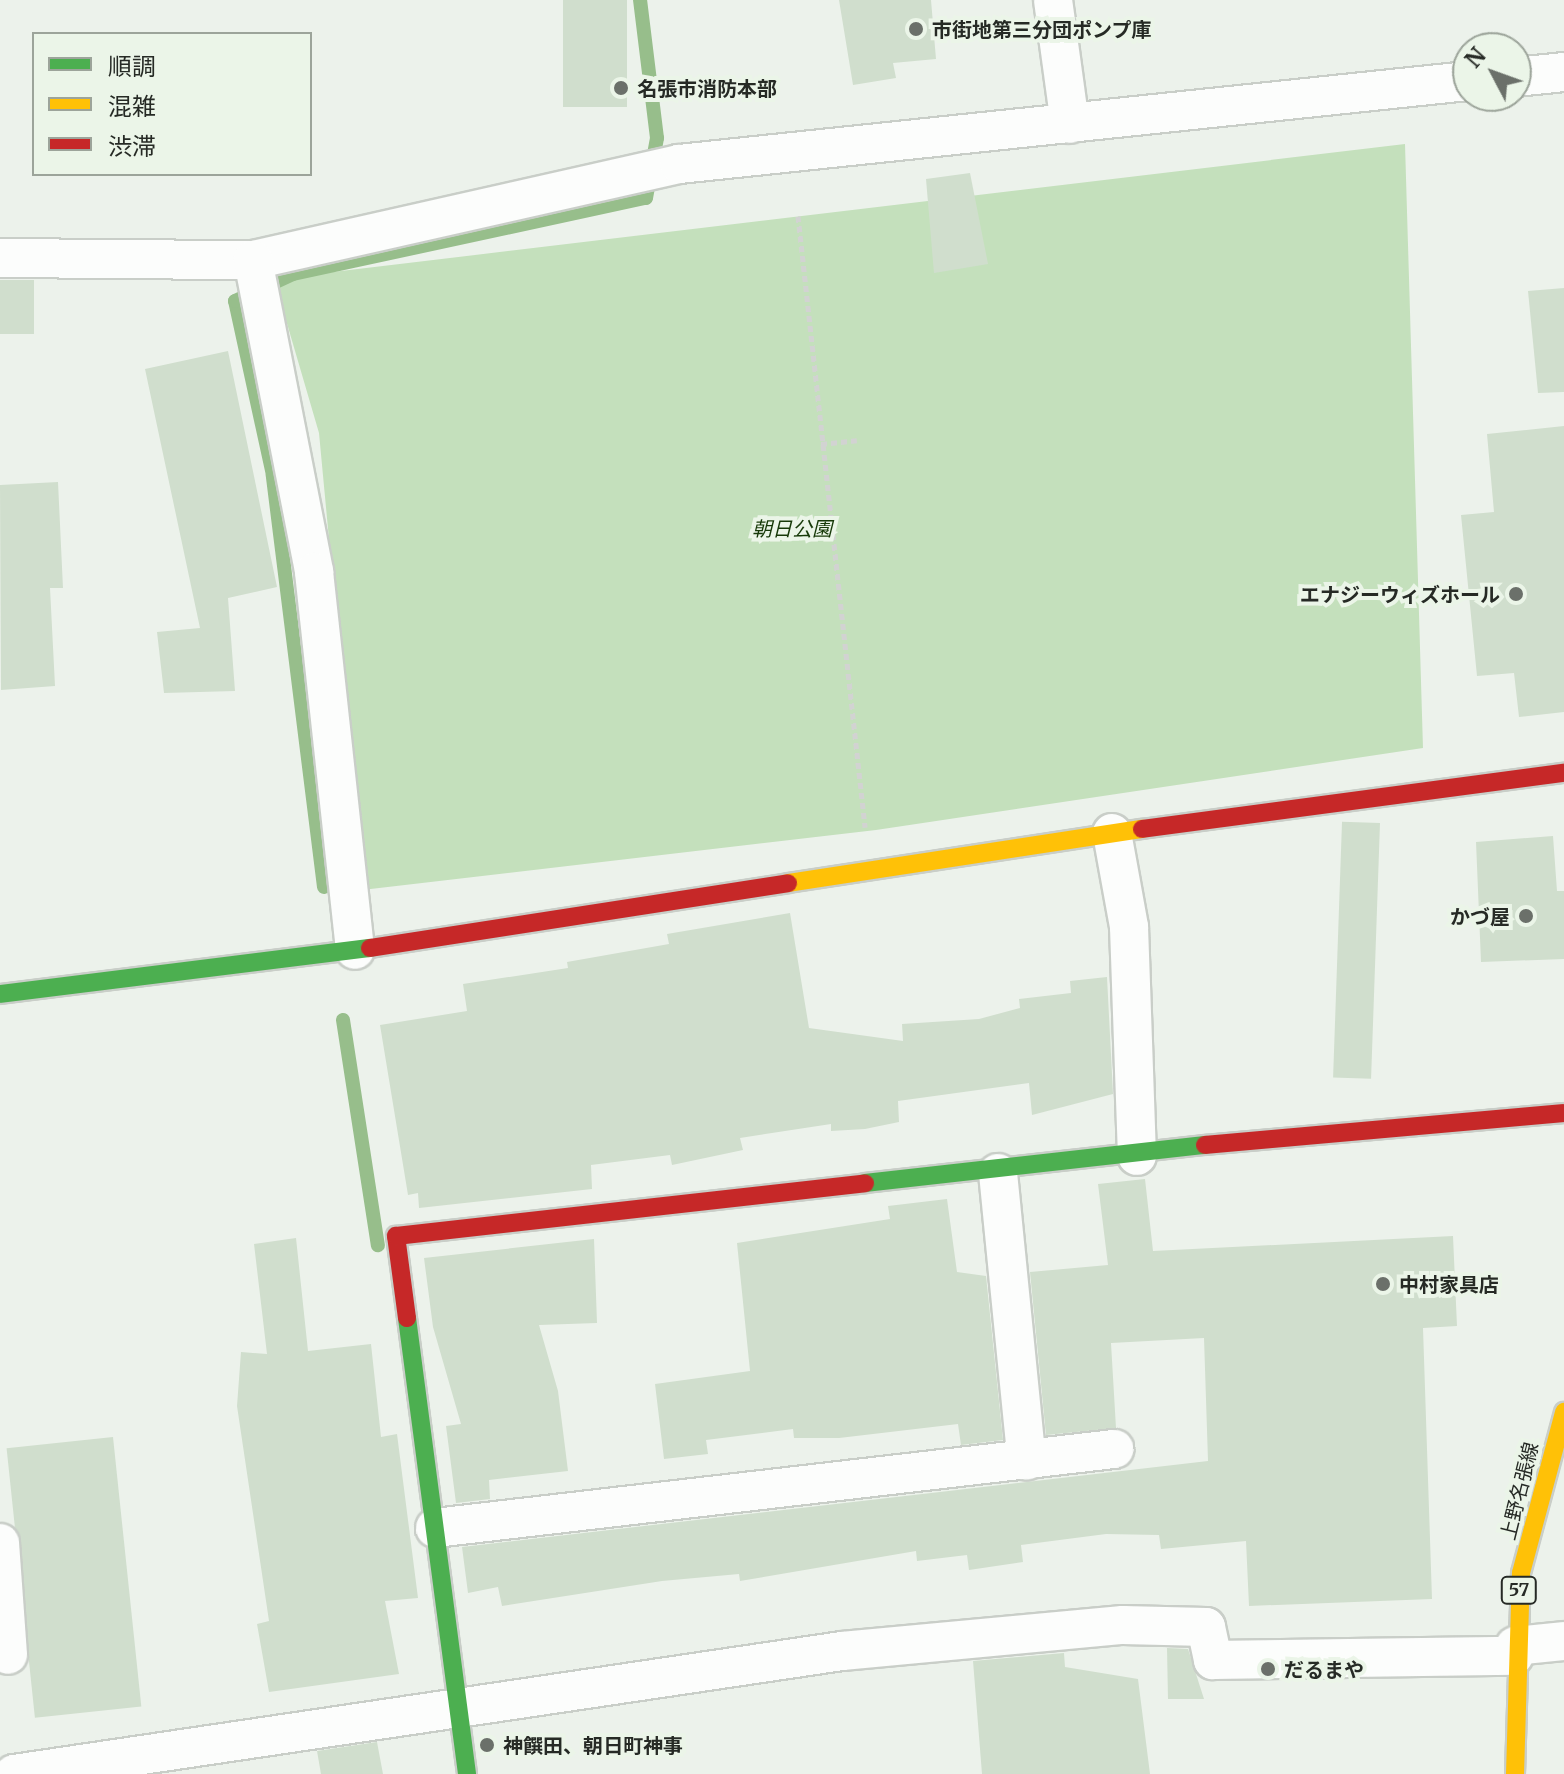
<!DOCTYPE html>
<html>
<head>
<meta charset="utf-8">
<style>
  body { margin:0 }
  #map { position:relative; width:1564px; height:1774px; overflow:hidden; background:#ecf2eb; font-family:Merriweather,"Noto Sans JP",serif }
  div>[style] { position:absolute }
  .green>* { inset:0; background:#c4e0bc }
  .stream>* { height:14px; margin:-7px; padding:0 7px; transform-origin:7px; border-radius:7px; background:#97be8b }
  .building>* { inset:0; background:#d0decd; transform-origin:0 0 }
  .path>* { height:5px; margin-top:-2.5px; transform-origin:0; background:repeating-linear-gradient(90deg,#d2d3d2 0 6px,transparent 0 10px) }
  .roads { filter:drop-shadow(2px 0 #c9cec8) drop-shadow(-2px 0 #c9cec8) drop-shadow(0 2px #c9cec8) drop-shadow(0 -2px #c9cec8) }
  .street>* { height:38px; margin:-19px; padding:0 19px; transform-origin:19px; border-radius:19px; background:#fcfdfc }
  .fast>* { height:18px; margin:-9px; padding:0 9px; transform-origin:9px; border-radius:9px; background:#4caf50 }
  .slow>* { height:18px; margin:-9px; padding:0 9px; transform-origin:9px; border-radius:9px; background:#ffc107 }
  .jam>* { height:18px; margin:-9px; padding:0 9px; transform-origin:9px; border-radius:9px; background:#c62828 }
  .dots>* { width:22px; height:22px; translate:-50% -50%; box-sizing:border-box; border:4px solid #ebf5e8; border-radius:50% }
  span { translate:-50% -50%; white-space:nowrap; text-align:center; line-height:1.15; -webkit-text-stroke:8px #ebf5e8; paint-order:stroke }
  .shield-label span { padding:2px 6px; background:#ebf5e8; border:2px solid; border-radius:6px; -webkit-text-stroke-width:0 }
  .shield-label { font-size:18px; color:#262a25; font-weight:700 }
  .poi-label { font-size:20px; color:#262a25; font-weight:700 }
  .left { translate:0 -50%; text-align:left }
  .right { translate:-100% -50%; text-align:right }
  .park-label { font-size:20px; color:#163908; font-style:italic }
  .street-label { font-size:20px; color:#262a25 }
  .legend { position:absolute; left:32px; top:32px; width:280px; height:144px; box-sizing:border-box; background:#ebf5e8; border:2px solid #9ca49a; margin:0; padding:10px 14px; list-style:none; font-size:24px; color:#262a25 }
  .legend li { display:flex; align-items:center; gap:16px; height:40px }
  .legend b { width:40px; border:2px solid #9ca49a }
  .north { position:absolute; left:1452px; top:32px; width:80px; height:80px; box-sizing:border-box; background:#ebf5e8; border:2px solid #9ca49a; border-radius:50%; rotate:311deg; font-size:22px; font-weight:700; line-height:32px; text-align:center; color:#262a25 }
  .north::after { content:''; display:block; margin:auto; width:28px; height:36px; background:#6b706a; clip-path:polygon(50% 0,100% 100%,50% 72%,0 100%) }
</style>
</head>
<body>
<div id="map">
  <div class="green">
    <i style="clip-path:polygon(1405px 144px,1423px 748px,876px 830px,362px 890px,319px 433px,274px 279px)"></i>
  </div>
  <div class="stream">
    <i style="left:324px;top:887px;width:415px;rotate:-97.1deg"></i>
    <i style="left:273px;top:475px;width:178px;rotate:-102.3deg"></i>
    <i style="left:235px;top:301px;width:64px;rotate:-25deg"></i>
    <i style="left:293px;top:274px;width:361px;rotate:-12.2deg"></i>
    <i style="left:646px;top:198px;width:61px;rotate:-79.6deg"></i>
    <i style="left:657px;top:138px;width:139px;rotate:-97deg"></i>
    <i style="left:343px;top:1020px;width:228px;rotate:81.2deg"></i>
  </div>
  <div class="building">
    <i style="left:563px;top:0;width:64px;height:107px"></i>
    <i style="clip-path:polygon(839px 0,931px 0,936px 59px,893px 63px,896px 78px,853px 85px)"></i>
    <i style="clip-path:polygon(970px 173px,988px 264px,934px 273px,926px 179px)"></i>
    <i style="left:0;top:280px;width:34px;height:54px"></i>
    <i style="clip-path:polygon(1564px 288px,1564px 392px,1538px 393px,1528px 291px)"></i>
    <i style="clip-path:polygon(228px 351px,277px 587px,228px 598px,235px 691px,164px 693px,157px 632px,200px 628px,145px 369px)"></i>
    <i style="clip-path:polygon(1564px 426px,1564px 712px,1519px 717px,1514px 673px,1477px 676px,1461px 515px,1494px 512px,1487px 434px)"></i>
    <i style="clip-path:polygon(58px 482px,63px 588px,50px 588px,55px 686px,1px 690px,0 485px)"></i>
    <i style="left:1380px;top:823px;width:256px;height:38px;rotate:92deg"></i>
    <i style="clip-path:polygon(1553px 836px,1557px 891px,1564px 891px,1564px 959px,1481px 962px,1476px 842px)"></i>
    <i style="clip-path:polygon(790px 913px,809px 1028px,903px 1041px,902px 1024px,979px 1019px,1020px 1008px,1019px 999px,1071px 993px,1070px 981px,1107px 977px,1113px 1094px,1032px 1115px,1029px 1083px,898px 1101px,899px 1122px,865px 1129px,831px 1131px,831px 1124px,740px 1138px,743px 1150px,672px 1165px,670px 1155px,591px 1165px,592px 1189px,419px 1208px,418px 1193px,408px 1195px,380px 1025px,467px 1011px,463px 984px,568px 968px,567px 962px,669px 944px,667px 934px)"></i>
    <i style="clip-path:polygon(1145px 1179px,1153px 1251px,1453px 1236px,1457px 1326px,1423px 1328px,1432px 1599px,1249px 1606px,1246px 1541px,1161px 1549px,1159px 1535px,1106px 1534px,1021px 1545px,1023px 1562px,969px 1570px,967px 1555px,917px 1561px,916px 1551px,740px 1581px,739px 1574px,662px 1581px,502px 1606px,498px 1587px,468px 1593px,462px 1547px,1208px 1461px,1204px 1338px,1111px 1343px,1116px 1428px,1046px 1435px,1030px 1272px,1108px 1265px,1098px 1184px)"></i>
    <i style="clip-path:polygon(947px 1199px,957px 1272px,986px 1276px,1003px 1440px,961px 1445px,958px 1424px,839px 1438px,794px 1438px,793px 1429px,706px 1440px,708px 1454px,664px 1459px,655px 1384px,750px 1371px,737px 1243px,890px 1219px,888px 1206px)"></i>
    <i style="clip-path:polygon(296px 1238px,308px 1351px,371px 1344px,381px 1437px,397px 1434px,418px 1598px,385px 1601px,399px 1674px,269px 1692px,257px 1624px,269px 1621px,237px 1406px,241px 1352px,267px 1354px,254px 1244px)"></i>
    <i style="clip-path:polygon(594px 1239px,597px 1323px,539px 1325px,558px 1391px,568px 1471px,489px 1480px,490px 1499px,456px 1503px,446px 1426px,461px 1424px,433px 1327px,424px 1258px)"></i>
    <i style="left:113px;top:1437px;width:271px;height:107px;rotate:84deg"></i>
    <i style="clip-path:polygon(1167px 1648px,1188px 1649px,1204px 1699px,1168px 1699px)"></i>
    <i style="clip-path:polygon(1064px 1653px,1065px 1667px,1138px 1679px,1150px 1774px,982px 1774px,973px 1661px)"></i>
    <i style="clip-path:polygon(377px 1742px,383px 1774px,321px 1774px,317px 1751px)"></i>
  </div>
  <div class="path">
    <i style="left:798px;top:216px;width:615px;rotate:83.74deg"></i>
    <i style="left:821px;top:444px;width:36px;rotate:-6deg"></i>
  </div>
  <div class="roads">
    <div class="street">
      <i style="left:1053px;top:0;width:125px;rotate:82.2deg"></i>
      <i style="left:1516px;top:77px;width:48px;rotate:-5.9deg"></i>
      <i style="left:0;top:258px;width:253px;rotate:0.5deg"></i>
      <i style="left:253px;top:260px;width:437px;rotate:-12.7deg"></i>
      <i style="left:679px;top:164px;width:793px;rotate:-6.01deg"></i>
      <i style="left:253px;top:260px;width:318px;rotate:78.9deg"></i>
      <i style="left:314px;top:572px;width:380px;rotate:83.8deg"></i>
      <i style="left:1112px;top:833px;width:96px;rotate:79.7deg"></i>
      <i style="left:1129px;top:927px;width:229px;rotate:88deg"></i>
      <i style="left:998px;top:1173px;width:289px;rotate:84.3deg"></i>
      <i style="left:435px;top:1528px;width:684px;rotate:-6.64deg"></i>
      <i style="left:0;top:1543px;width:112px;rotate:85.9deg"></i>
      <i style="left:1515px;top:1646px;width:49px;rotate:-5.8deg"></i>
      <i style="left:14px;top:1774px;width:837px;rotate:-8.45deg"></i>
      <i style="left:842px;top:1651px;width:282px;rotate:-5.3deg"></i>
      <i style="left:1123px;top:1625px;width:83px;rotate:1.4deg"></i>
      <i style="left:1206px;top:1627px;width:34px;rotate:78deg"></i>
      <i style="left:1213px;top:1660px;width:301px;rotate:-0.8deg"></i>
    </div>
    <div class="fast">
      <i style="left:0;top:994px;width:373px;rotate:-7.1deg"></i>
      <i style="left:865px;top:1183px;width:342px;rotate:-6.4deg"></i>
      <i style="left:407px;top:1318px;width:460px;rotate:82.5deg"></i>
    </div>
    <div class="slow">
      <i style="left:788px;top:883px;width:358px;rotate:-8.7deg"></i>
      <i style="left:1515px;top:1774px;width:201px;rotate:-88.3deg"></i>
      <i style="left:1521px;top:1573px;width:167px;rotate:-75deg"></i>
    </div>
    <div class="jam">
      <i style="left:1142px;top:829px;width:426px;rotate:-7.6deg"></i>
      <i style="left:370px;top:948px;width:423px;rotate:-8.8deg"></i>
      <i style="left:1205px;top:1145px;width:360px;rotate:-5.1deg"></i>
      <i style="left:407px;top:1318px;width:83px;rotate:-97.6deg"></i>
      <i style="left:396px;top:1236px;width:472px;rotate:-6.4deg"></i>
    </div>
  </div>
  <div class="dots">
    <i style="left:916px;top:29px;background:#6b706a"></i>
    <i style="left:621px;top:88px;background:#6b706a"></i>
    <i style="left:1516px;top:594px;background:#6b706a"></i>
    <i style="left:1526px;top:916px;background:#6b706a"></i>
    <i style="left:1383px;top:1284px;background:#6b706a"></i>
    <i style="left:1268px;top:1669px;background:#6b706a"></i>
    <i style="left:487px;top:1745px;background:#6b706a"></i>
  </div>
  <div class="shield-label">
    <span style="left:1519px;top:1590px">57</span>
  </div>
  <div class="poi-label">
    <span class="left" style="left:932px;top:29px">市街地第三分団ポンプ庫</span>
    <span class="left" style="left:637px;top:88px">名張市消防本部</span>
    <span class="right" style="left:1500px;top:594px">エナジーウィズホール</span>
    <span class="right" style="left:1510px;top:916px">かづ屋</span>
    <span class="left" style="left:1399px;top:1284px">中村家具店</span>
    <span class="left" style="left:1284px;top:1669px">だるまや</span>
    <span class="left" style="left:503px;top:1745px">神饌田、朝日町神事</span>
  </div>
  <div class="park-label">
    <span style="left:792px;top:528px">朝日公園</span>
  </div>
  <div class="street-label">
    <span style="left:1519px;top:1491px;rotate:-76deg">上野名張線</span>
  </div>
  <ul class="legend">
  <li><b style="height:10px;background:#4caf50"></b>順調</li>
  <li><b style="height:10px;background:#ffc107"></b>混雑</li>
  <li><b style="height:10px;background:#c62828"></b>渋滞</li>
  </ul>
  <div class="north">N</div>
</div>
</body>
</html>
